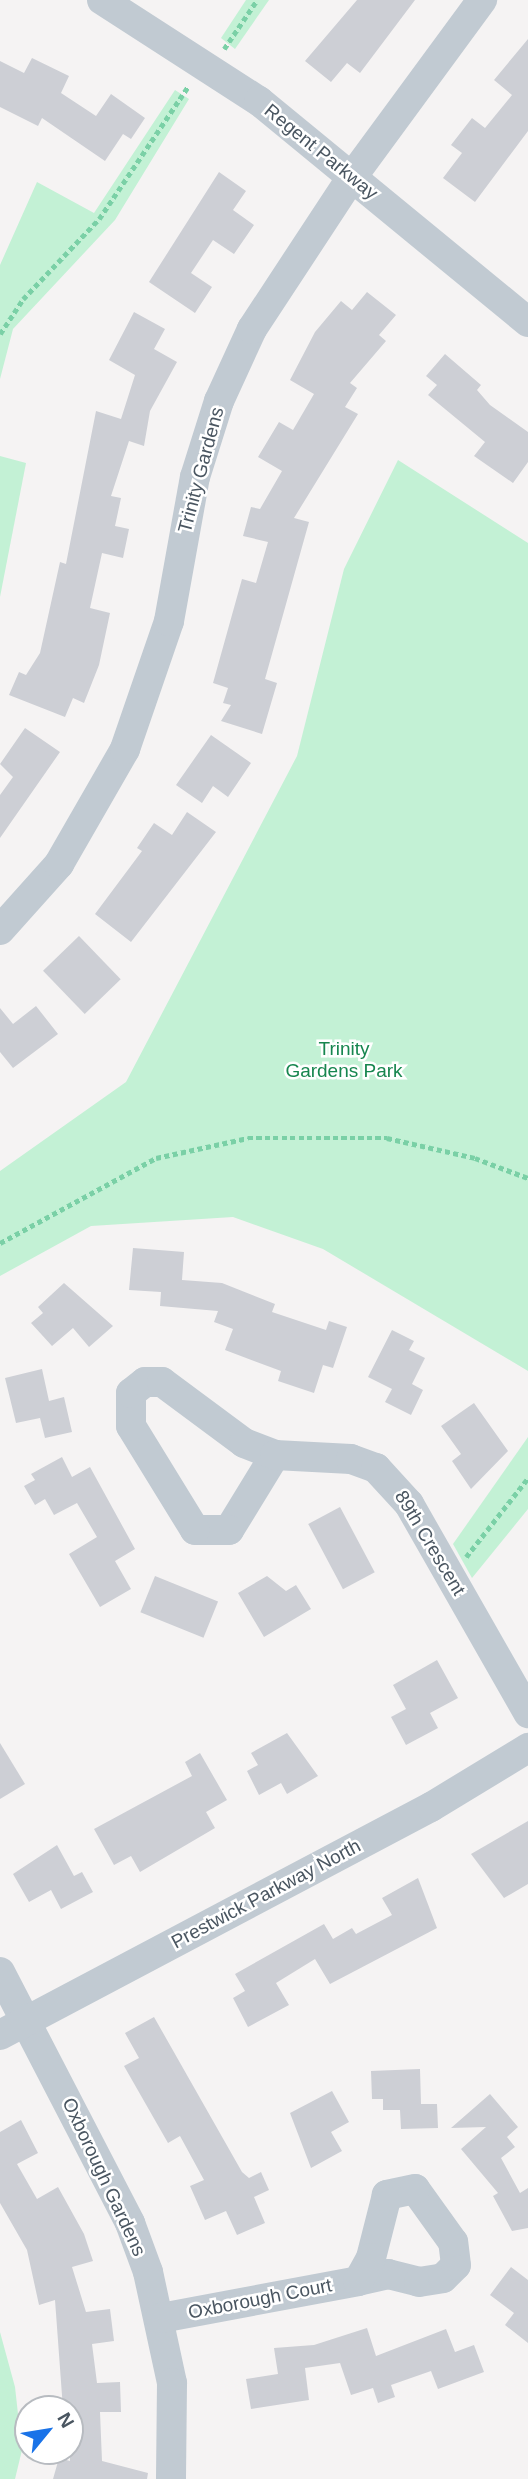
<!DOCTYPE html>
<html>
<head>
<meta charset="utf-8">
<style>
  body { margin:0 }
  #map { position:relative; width:528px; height:2479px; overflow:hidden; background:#f5f3f3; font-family:Arial,sans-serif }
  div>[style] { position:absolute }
  .green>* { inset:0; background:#c3f1d5 }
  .building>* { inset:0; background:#cdcfd5; transform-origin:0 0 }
  .path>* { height:4.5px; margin-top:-2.25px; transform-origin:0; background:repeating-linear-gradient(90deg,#7ad0a6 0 5px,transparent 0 8.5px) }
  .minor>* { height:30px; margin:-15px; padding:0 15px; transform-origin:15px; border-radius:15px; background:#c1cad2 }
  span { translate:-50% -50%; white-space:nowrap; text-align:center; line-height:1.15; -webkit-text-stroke:5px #fff; paint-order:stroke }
  .street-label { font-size:19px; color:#4a5661 }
  .park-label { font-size:19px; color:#17864f }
  .north { position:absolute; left:14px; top:2395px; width:70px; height:70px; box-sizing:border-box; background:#fff; border:2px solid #b7bbc0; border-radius:50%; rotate:60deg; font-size:19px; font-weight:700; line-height:28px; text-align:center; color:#4a5661 }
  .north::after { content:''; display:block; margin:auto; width:24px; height:32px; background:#1a73e8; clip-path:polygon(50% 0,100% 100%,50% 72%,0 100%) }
</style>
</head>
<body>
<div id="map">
  <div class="green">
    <i style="clip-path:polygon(246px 0,269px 0,235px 49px,221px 38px)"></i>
    <i style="clip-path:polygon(175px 90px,189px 99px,115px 220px,13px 329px,0 379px,0 265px,37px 182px,94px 213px)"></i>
    <i style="clip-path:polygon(0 456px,26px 463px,0 597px)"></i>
    <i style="clip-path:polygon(398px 460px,528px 543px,528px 1371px,323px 1249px,233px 1217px,91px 1226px,0 1276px,0 1171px,126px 1082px,297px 756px,344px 569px)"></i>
    <i style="clip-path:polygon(528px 1437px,528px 1509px,472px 1578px,453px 1544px)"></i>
    <i style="clip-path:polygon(0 2332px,15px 2387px,22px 2450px,15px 2479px,0 2479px)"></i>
  </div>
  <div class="building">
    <i style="clip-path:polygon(357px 0,415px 0,360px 73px,347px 63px,331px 82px,305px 61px)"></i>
    <i style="clip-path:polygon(528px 39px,528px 131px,475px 202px,443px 178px,462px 153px,451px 145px,472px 118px,485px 128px,512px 95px,494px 80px)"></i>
    <i style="clip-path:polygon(32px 58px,69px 76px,61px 93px,96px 116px,111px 94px,145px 118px,131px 139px,123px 134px,105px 161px,42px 118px,38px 126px,0 107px,0 61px,24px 73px)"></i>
    <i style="clip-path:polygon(219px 172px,246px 191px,233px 210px,254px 225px,234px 254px,213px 240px,191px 273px,212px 287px,195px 313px,149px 282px)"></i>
    <i style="clip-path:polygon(367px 292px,396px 315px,379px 335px,386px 341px,350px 383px,357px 388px,345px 407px,358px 414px,294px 518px,309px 522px,265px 679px,277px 683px,262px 734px,221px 721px,231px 705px,223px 703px,228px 688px,213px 683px,242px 579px,256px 583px,268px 542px,243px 536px,251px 507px,260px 509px,282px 471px,258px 457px,279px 422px,293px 430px,314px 394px,290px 380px,315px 332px,341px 301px,352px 310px)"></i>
    <i style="clip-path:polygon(134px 312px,165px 329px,154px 349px,177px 362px,150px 411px,144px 446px,129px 441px,111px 496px,121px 498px,115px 526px,129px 529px,123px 558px,102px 553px,90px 608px,110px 613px,99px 665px,84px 703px,73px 698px,65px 717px,9px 695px,19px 672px,26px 675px,40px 653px,60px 562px,66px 564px,96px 411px,121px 419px,135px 375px,109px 360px)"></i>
    <i style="clip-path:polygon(445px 354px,481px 385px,477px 390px,490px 405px,528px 432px,528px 462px,513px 483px,474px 456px,485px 442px,428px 395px,437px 385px,426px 376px)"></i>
    <i style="clip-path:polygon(25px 728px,60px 752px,0 838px,0 795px,13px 777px,0 764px)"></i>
    <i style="clip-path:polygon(211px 735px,251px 763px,228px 797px,213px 786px,202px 803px,176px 785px)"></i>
    <i style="clip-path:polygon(187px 812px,216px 832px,131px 942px,95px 914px,142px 851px,137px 848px,154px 823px,172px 835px)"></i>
    <i style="left:79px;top:936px;width:60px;height:50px;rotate:46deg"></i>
    <i style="clip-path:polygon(36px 1006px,58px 1034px,13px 1068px,0 1052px,0 1008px,13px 1024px)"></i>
    <i style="clip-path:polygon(133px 1248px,184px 1252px,182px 1280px,222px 1283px,275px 1304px,272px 1312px,326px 1330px,329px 1321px,347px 1327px,333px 1368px,323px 1365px,314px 1393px,278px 1381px,281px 1371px,225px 1350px,233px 1329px,214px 1322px,218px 1311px,160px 1306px,161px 1292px,129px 1290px)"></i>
    <i style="clip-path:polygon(64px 1283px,113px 1326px,89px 1347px,73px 1328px,52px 1346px,31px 1323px,43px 1313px,38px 1307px)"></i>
    <i style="clip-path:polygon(392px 1330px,414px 1341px,409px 1350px,425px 1358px,412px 1384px,423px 1390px,411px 1415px,385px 1402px,392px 1389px,368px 1377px)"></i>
    <i style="clip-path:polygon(42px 1369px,49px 1401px,64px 1397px,72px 1432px,45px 1438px,40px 1418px,16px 1423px,5px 1378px)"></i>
    <i style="clip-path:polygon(474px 1403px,508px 1451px,471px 1489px,452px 1461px,461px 1454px,441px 1426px)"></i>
    <i style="clip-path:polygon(62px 1457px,72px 1477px,90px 1467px,135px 1549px,115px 1561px,131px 1589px,100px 1607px,69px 1554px,97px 1537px,77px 1503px,54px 1515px,45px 1499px,35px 1505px,24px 1486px,35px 1480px,31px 1474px)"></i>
    <i style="left:340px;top:1507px;width:74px;height:36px;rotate:62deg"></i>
    <i style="left:155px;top:1576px;width:68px;height:39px;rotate:22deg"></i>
    <i style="clip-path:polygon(267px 1576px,286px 1591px,296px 1585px,311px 1609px,264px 1637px,238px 1593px)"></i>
    <i style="clip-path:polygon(437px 1660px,458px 1698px,430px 1713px,438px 1728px,406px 1745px,391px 1717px,406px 1709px,393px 1685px)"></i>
    <i style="clip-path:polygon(287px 1733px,318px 1776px,287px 1794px,281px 1783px,259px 1795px,247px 1771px,258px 1765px,251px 1753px)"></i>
    <i style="clip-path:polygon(0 1743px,25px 1784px,0 1799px)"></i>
    <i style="clip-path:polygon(200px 1753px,227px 1800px,206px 1812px,215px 1828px,140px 1872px,131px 1856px,114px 1865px,94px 1829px,192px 1776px,185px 1762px)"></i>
    <i style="clip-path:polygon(528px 1821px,528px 1884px,504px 1898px,471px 1854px)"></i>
    <i style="clip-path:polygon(57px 1845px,74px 1876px,82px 1872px,93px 1892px,61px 1909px,51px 1890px,29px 1902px,13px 1874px)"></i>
    <i style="clip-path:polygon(418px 1878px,437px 1928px,330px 1984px,315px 1959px,276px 1983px,289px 2005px,248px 2027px,233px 1998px,245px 1991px,235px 1974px,324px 1924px,333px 1939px,352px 1928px,356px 1934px,392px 1915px,382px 1898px)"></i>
    <i style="clip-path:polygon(154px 2017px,242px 2172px,249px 2178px,261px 2172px,269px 2190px,254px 2197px,265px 2223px,237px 2235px,226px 2211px,205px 2220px,190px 2186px,204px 2180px,180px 2136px,168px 2143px,124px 2066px,139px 2058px,125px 2033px)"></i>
    <i style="clip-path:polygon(420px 2069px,421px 2104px,437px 2104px,438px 2128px,401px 2129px,400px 2110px,383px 2110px,383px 2099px,372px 2099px,371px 2071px)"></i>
    <i style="clip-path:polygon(332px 2091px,349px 2122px,331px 2132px,342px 2151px,311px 2168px,290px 2113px)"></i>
    <i style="clip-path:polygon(490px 2094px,518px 2127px,507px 2137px,515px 2147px,501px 2158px,520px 2193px,528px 2188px,528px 2228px,512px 2231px,493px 2196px,498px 2193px,461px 2149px,486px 2127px,451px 2128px)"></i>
    <i style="clip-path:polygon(21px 2120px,38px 2153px,17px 2164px,37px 2199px,58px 2187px,84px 2234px,93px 2261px,72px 2267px,86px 2312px,110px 2309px,114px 2341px,92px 2344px,97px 2383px,120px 2382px,121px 2412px,100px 2412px,102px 2461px,148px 2473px,147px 2479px,53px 2479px,59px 2458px,70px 2461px,70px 2409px,63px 2409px,55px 2300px,39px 2305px,27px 2250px,0 2203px,0 2132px)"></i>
    <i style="clip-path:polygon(511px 2267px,528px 2280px,528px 2343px,505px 2325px,514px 2313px,490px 2295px)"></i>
    <i style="clip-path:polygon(367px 2328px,376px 2356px,446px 2329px,455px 2352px,474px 2345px,484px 2372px,438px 2389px,431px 2371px,391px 2385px,395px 2397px,378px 2403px,373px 2388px,351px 2395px,340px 2363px,305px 2368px,309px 2400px,251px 2409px,246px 2379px,278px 2374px,274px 2348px,314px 2345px)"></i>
  </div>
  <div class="path">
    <i style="left:224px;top:49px;width:59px;rotate:-56deg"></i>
    <i style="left:0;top:334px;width:42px;rotate:-56.7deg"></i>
    <i style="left:23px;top:299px;width:110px;rotate:-46.5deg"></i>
    <i style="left:99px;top:219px;width:161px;rotate:-56.1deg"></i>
    <i style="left:0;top:1243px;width:178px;rotate:-28.6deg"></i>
    <i style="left:156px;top:1158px;width:94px;rotate:-12.3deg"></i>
    <i style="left:248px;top:1138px;width:139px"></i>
    <i style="left:387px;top:1138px;width:90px;rotate:12.8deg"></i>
    <i style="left:475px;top:1158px;width:57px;rotate:20.7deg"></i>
    <i style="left:466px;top:1557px;width:100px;rotate:-51.9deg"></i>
  </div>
  <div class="minor">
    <i style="left:102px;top:0;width:187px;rotate:32.8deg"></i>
    <i style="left:259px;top:101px;width:348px;rotate:39.4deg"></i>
    <i style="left:0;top:930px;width:89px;rotate:-48.2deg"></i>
    <i style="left:59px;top:864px;width:133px;rotate:-60.1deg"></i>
    <i style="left:125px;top:749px;width:135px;rotate:-71deg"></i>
    <i style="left:169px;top:621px;width:146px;rotate:-79.8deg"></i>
    <i style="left:195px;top:477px;width:80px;rotate:-72.5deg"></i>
    <i style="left:219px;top:401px;width:79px;rotate:-65.4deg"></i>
    <i style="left:252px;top:329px;width:182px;rotate:-56.7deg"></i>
    <i style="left:352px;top:177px;width:220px;rotate:-53.7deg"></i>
    <i style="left:275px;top:1455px;width:88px;rotate:121.5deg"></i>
    <i style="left:229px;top:1530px;width:34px;rotate:180deg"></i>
    <i style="left:195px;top:1530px;width:122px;rotate:-121.6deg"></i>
    <i style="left:131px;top:1426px;width:33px;rotate:-90deg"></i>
    <i style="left:131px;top:1393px;width:18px;rotate:-38deg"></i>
    <i style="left:145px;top:1382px;width:17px"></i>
    <i style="left:162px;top:1382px;width:102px;rotate:36.6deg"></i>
    <i style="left:244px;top:1443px;width:33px;rotate:21deg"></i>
    <i style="left:275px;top:1455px;width:76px;rotate:3deg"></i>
    <i style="left:351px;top:1459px;width:27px;rotate:20deg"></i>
    <i style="left:376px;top:1468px;width:49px;rotate:47.5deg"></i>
    <i style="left:409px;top:1504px;width:241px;rotate:60.3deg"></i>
    <i style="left:0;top:1972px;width:283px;rotate:62.6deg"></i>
    <i style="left:130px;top:2223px;width:52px;rotate:69.8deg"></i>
    <i style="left:148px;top:2272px;width:114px;rotate:77.8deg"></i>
    <i style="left:172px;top:2383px;width:96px;rotate:90.6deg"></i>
    <i style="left:0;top:2035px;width:488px;rotate:-27.9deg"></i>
    <i style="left:431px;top:1807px;width:114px;rotate:-31.3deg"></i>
    <i style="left:161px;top:2318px;width:200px;rotate:-10.6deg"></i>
    <i style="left:358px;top:2281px;width:31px;rotate:-13deg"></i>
    <i style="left:388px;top:2274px;width:32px;rotate:14deg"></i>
    <i style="left:419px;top:2282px;width:24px;rotate:-9deg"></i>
    <i style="left:443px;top:2278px;width:18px;rotate:-45deg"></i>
    <i style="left:456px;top:2265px;width:23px;rotate:-97deg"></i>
    <i style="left:453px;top:2242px;width:65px;rotate:-125.6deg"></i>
    <i style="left:415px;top:2189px;width:29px;rotate:168deg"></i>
    <i style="left:387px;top:2195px;width:65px;rotate:104.3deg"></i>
    <i style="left:371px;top:2258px;width:26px;rotate:119deg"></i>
  </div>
  <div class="street-label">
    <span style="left:321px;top:152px;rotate:39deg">Regent Parkway</span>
    <span style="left:201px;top:470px;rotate:-75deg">Trinity Gardens</span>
    <span style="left:430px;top:1543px;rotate:59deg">89th Crescent</span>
    <span style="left:266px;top:1894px;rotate:-28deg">Prestwick Parkway North</span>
    <span style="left:104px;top:2177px;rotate:65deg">Oxborough Gardens</span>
    <span style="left:260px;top:2299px;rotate:-11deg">Oxborough Court</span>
  </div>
  <div class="park-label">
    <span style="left:344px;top:1060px">Trinity<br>Gardens Park</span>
  </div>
  <div class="north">N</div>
</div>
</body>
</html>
